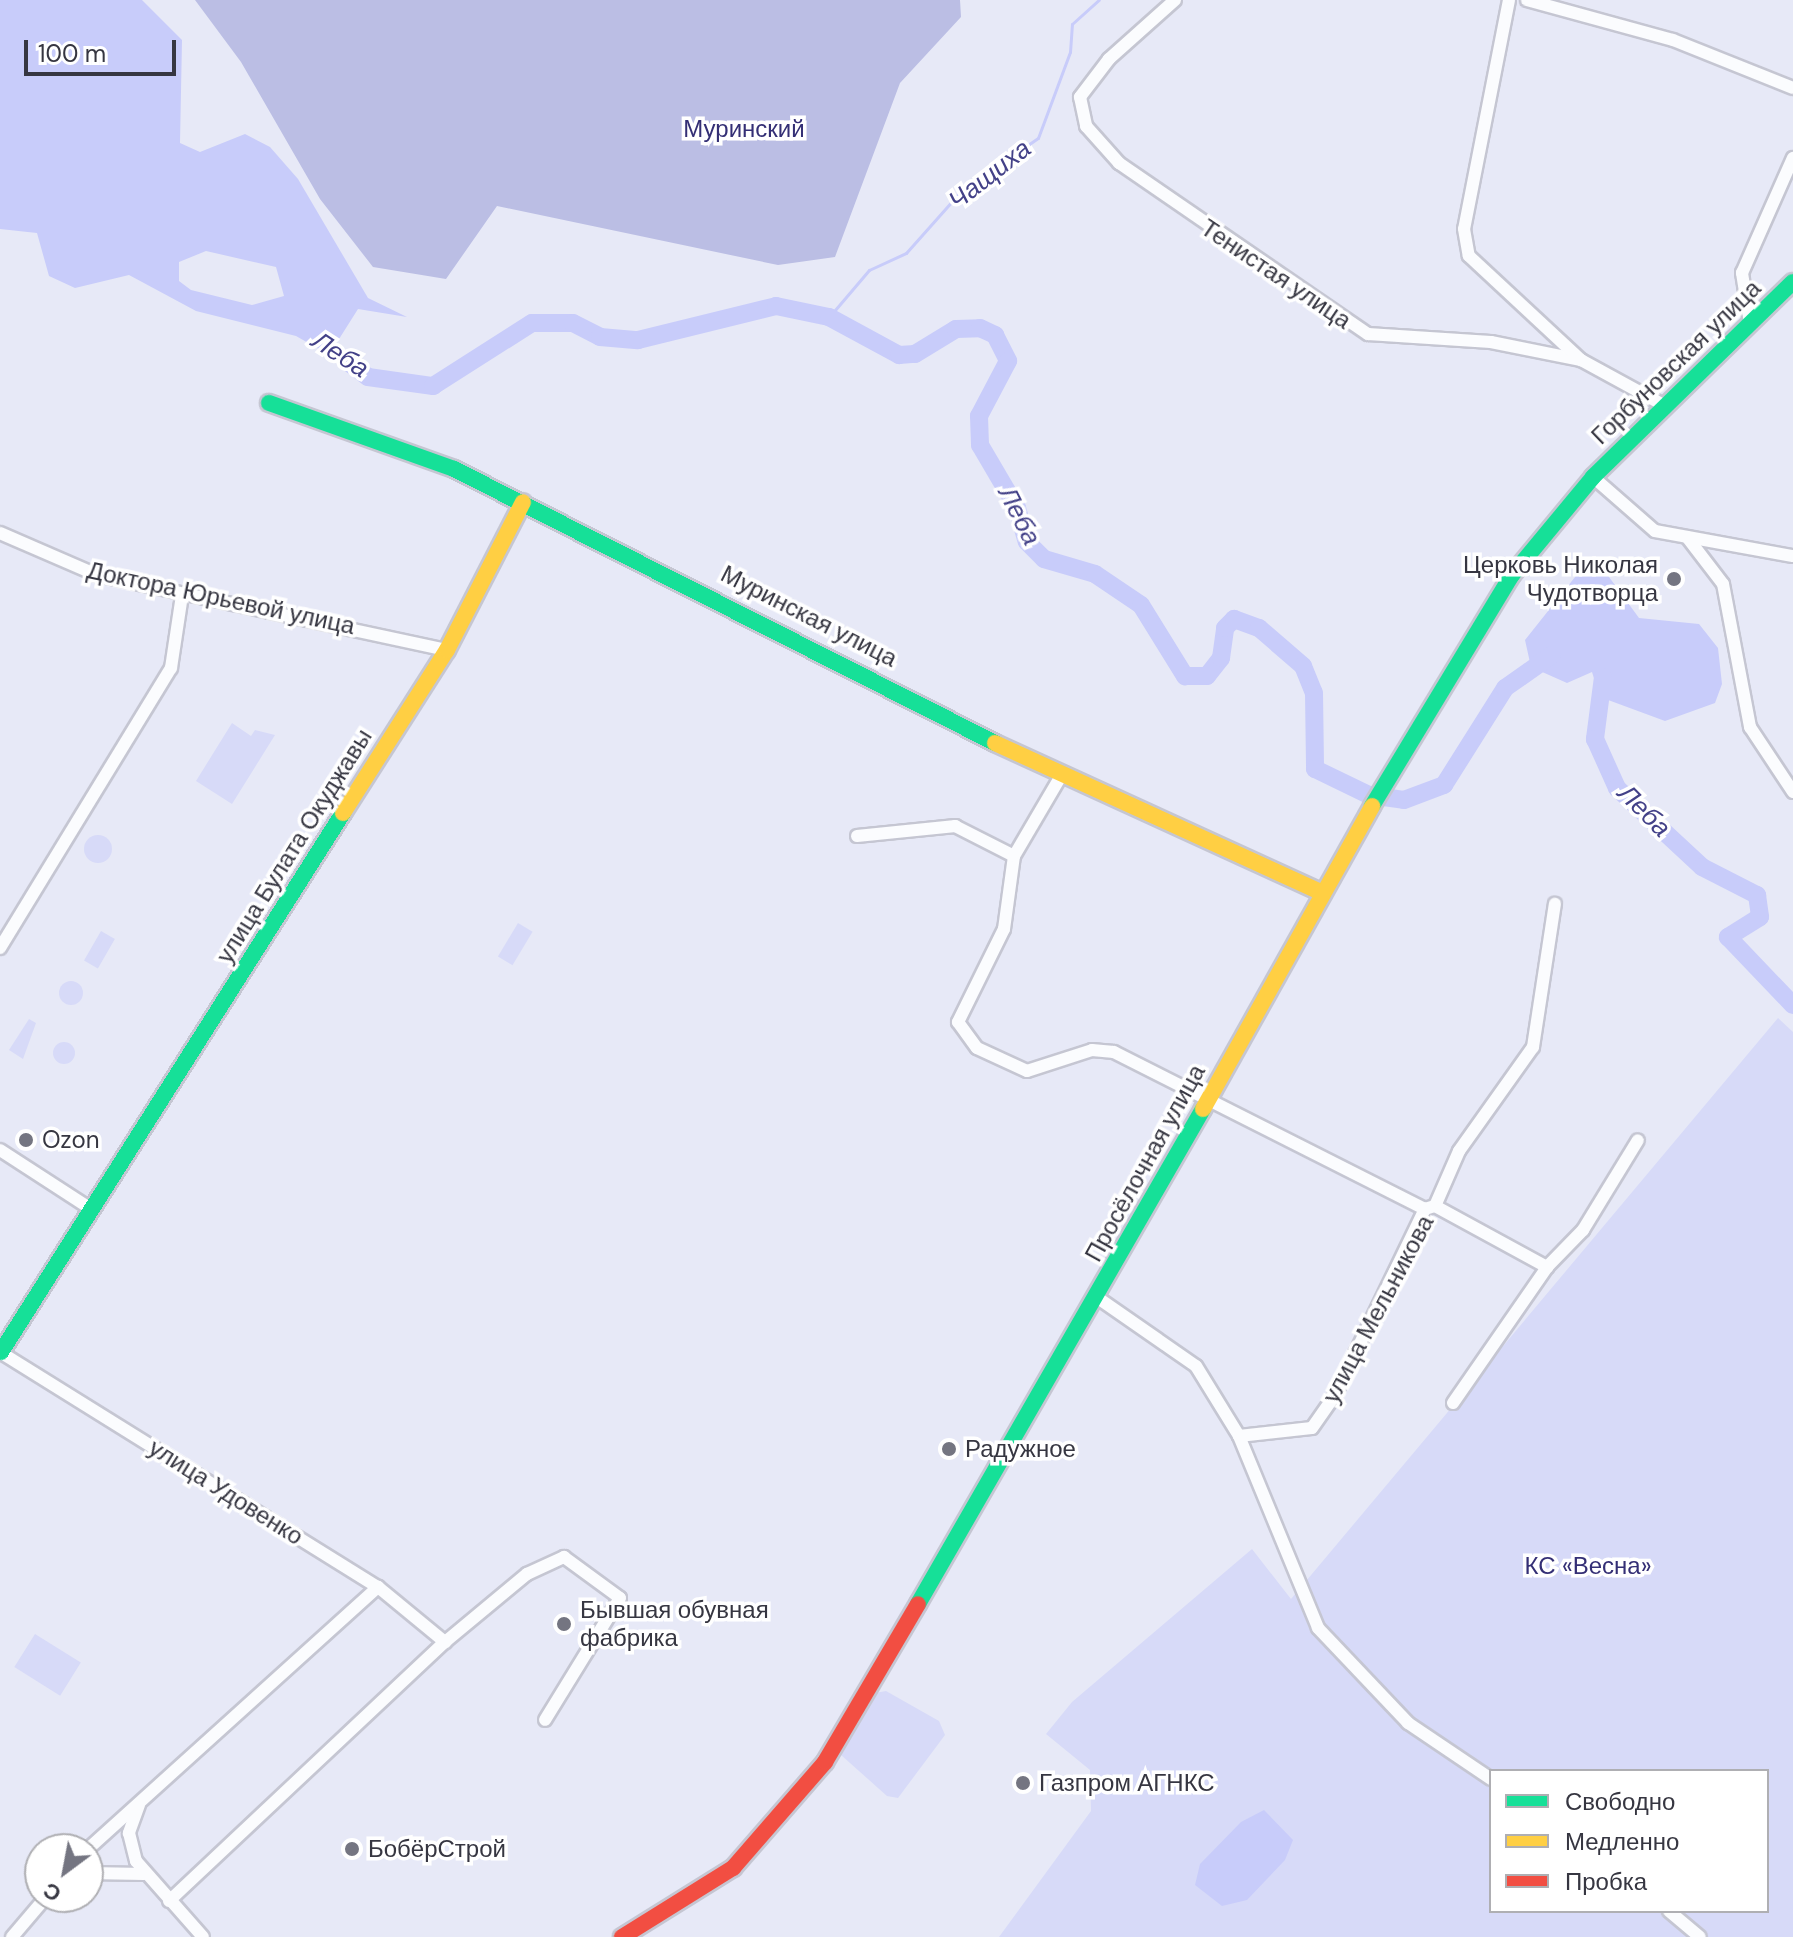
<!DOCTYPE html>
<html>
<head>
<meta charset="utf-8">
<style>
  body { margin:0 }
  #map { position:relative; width:1793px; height:1937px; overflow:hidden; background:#e7e9f7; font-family:"DM Sans",sans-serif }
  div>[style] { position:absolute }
  .green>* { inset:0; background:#d7daf8; transform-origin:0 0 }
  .round { border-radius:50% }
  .forest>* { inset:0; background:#bbbee4 }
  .water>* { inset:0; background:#c8ccfa }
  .stream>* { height:3px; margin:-1.5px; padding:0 1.5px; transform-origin:1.5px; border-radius:1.5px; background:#c8ccfa }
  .river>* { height:18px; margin:-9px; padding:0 9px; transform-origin:9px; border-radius:9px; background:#c8ccfa }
  .roads { filter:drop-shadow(2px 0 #c5c6d2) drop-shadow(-2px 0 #c5c6d2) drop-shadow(0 2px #c5c6d2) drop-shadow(0 -2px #c5c6d2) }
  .street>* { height:12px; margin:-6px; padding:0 6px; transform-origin:6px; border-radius:6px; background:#fbfcfe }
  .fast>* { height:16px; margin:-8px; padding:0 8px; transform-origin:8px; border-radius:8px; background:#16e098 }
  .slow>* { height:16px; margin:-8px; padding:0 8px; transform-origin:8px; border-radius:8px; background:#ffcf43 }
  .jam>* { height:16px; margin:-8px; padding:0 8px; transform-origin:8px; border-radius:8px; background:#f24e42 }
  .dots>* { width:22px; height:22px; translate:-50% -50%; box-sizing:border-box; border:4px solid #fff; border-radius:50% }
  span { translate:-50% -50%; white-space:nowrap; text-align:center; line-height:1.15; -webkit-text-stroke:7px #fff; paint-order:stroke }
  .park-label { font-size:24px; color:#342f75 }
  .street-label { font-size:24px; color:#363641 }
  .poi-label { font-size:24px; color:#363641 }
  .right { translate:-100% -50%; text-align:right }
  .left { translate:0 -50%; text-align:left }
  .water-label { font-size:26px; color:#434188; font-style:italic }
  .legend { position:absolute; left:1489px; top:1769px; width:280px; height:144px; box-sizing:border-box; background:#fff; border:2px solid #afafb3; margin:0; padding:10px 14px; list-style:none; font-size:24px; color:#363641 }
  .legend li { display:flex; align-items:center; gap:16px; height:40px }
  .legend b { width:40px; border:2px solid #afafb3 }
  .north { position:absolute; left:24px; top:1833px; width:80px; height:80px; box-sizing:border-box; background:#fff; border:2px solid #afafb3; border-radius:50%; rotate:212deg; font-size:22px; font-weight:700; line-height:32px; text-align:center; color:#363641 }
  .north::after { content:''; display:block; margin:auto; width:28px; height:36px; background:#747581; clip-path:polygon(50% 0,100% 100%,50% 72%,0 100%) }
  .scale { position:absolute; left:24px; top:40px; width:152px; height:36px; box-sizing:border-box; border:4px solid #363641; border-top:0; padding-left:10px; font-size:24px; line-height:28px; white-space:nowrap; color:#363641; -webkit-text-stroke:6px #fff; paint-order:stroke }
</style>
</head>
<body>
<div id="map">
  <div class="green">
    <i style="clip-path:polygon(232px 723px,251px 736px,255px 730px,275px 735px,232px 804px,196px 781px)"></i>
    <i class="round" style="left:84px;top:835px;width:28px;height:28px"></i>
    <i style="left:518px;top:923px;width:17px;height:39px;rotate:31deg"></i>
    <i style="left:101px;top:931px;width:16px;height:34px;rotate:30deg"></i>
    <i class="round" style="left:59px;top:981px;width:24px;height:24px"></i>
    <i style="clip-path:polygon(evenodd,1778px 1018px,1793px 1032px,1793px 1937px,999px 1937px,1091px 1811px,1090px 1770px,1046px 1734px,1072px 1702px,1252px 1549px,1291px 1599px,1778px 1018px,1491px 1771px,1767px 1771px,1767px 1911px,1491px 1911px,1491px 1771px)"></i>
    <i style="clip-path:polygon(29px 1019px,36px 1023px,23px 1059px,9px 1050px)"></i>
    <i class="round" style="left:53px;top:1042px;width:22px;height:22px"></i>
    <i style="left:35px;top:1634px;width:54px;height:39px;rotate:32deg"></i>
    <i style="clip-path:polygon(886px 1691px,939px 1721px,945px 1735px,898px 1798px,887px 1796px,841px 1755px,875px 1693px)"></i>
  </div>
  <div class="forest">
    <i style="clip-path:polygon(195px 0,960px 0,961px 17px,900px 83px,835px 257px,778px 265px,497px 206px,446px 279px,373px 267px,320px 199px,241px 62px)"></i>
  </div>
  <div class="water">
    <i style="clip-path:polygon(evenodd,0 0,142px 0,182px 40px,180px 143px,200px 152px,245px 134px,270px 147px,298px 179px,368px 298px,407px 317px,358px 309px,334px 347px,368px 377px,296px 336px,196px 311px,129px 275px,75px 288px,49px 276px,37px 233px,0 229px,0 0,206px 251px,276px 267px,284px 296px,252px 305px,191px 290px,179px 281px,179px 262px,206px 251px)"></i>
    <i style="clip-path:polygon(1601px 566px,1639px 618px,1699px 624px,1718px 648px,1722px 684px,1715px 703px,1665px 721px,1600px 697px,1592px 672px,1567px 683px,1531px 667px,1525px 640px,1583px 567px)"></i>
    <i style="clip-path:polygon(1264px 1810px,1293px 1840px,1285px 1860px,1247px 1900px,1222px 1906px,1195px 1885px,1200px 1864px,1241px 1822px)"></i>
  </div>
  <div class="stream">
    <i style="left:829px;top:317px;width:62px;rotate:-49.6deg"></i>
    <i style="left:869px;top:270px;width:41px;rotate:-24.7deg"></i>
    <i style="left:906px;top:253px;width:84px;rotate:-48.4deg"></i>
    <i style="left:962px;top:190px;width:92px;rotate:-34.4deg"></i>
    <i style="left:1038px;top:138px;width:92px;rotate:-69.6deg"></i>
    <i style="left:1070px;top:52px;width:28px;rotate:-86deg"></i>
    <i style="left:1072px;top:24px;width:36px;rotate:-42deg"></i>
  </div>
  <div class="river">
    <i style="left:348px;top:362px;width:25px;rotate:37deg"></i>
    <i style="left:368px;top:377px;width:66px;rotate:7.9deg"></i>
    <i style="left:433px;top:386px;width:117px;rotate:-32.5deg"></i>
    <i style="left:532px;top:323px;width:41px"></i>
    <i style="left:573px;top:323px;width:30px;rotate:27deg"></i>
    <i style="left:600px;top:337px;width:38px;rotate:5deg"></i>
    <i style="left:638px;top:340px;width:142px;rotate:-13.8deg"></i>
    <i style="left:776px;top:306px;width:54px;rotate:11.7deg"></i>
    <i style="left:829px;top:317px;width:80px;rotate:28.5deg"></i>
    <i style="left:899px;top:355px;width:16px;rotate:-4deg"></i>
    <i style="left:915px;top:354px;width:48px;rotate:-31.4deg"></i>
    <i style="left:956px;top:329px;width:24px;rotate:-2deg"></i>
    <i style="left:980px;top:328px;width:17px;rotate:25deg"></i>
    <i style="left:995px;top:335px;width:29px;rotate:63deg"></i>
    <i style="left:1008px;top:361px;width:62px;rotate:117.8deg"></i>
    <i style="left:979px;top:416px;width:29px;rotate:88deg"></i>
    <i style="left:980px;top:445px;width:73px;rotate:59.6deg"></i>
    <i style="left:1017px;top:508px;width:35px;rotate:74deg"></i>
    <i style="left:1027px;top:542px;width:24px;rotate:45deg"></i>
    <i style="left:1044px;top:559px;width:53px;rotate:16.4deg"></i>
    <i style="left:1095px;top:574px;width:55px;rotate:34deg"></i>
    <i style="left:1141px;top:605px;width:84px;rotate:58.2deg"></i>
    <i style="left:1185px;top:676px;width:22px"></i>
    <i style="left:1207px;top:676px;width:23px;rotate:-52deg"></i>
    <i style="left:1221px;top:658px;width:30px;rotate:-82deg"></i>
    <i style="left:1225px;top:628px;width:13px;rotate:-45deg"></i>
    <i style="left:1234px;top:619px;width:27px;rotate:20deg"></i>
    <i style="left:1259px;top:628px;width:58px;rotate:40.8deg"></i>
    <i style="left:1303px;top:666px;width:29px;rotate:68deg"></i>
    <i style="left:1314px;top:693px;width:76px;rotate:89.2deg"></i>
    <i style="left:1315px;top:769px;width:60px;rotate:25.7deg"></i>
    <i style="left:1369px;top:795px;width:35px;rotate:8deg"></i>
    <i style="left:1404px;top:800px;width:43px;rotate:-20.6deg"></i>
    <i style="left:1444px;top:785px;width:115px;rotate:-57.8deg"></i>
    <i style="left:1505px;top:688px;width:57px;rotate:-35.1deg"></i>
    <i style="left:1603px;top:677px;width:63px;rotate:97.4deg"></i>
    <i style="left:1595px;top:739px;width:54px;rotate:65.8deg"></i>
    <i style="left:1617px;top:788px;width:116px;rotate:42.9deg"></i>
    <i style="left:1702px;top:867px;width:62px;rotate:27deg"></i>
    <i style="left:1757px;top:895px;width:22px;rotate:82deg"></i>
    <i style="left:1760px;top:917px;width:38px;rotate:148deg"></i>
    <i style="left:1728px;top:937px;width:94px;rotate:46.3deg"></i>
  </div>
  <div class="roads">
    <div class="street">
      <i style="left:1175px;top:0;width:89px;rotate:138.2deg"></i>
      <i style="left:1109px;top:59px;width:48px;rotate:127.3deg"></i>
      <i style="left:1080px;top:97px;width:30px;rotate:78deg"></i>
      <i style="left:1086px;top:126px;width:50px;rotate:48.3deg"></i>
      <i style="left:1119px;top:163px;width:302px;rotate:34.5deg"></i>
      <i style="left:1368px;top:334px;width:123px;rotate:3.7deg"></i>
      <i style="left:1491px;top:342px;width:92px;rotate:11.3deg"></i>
      <i style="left:1509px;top:0;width:233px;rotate:101.1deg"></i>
      <i style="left:1464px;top:229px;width:27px;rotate:80deg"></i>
      <i style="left:1469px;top:256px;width:153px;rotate:42.9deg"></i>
      <i style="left:1581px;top:360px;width:96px;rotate:28.7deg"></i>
      <i style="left:1527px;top:0;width:151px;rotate:15.3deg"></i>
      <i style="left:1673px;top:40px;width:129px;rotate:21.8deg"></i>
      <i style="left:1750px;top:323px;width:51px;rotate:-99.1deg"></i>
      <i style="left:1742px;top:273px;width:126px;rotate:-66.1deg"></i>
      <i style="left:1593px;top:477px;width:82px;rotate:41.1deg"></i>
      <i style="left:1655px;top:531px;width:140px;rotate:10.3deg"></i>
      <i style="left:0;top:533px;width:106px;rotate:23.4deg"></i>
      <i style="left:97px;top:575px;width:358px;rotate:12.1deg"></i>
      <i style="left:1687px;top:537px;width:59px;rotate:52.5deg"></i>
      <i style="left:1723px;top:584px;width:146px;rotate:79.3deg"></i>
      <i style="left:1750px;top:727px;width:78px;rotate:56.5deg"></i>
      <i style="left:857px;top:836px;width:99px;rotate:-5.8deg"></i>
      <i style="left:955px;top:826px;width:66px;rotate:27deg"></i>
      <i style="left:1014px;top:856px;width:74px;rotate:97.8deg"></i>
      <i style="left:1004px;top:929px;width:104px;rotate:116.3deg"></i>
      <i style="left:958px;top:1022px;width:32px;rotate:54deg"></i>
      <i style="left:977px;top:1048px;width:55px;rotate:24.7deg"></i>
      <i style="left:1027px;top:1071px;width:68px;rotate:-17.9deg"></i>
      <i style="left:1092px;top:1050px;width:22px;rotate:5deg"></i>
      <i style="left:1114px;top:1052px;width:348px;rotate:26.8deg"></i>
      <i style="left:1014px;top:856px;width:93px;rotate:-59.6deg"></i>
      <i style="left:0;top:948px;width:328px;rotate:-58.6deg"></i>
      <i style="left:171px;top:668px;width:74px;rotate:-81.4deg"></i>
      <i style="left:0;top:1150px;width:108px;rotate:33deg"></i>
      <i style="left:1435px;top:1206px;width:128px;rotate:28.6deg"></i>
      <i style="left:1098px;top:1298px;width:119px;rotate:34.8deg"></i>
      <i style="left:1196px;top:1366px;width:82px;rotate:58.4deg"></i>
      <i style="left:1239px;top:1436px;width:208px;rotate:67.6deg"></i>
      <i style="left:1318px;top:1628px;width:131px;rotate:46.5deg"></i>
      <i style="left:1408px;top:1723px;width:100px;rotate:34deg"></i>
      <i style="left:0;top:1352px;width:445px;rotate:31.9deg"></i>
      <i style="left:378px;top:1587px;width:87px;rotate:39.4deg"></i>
      <i style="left:1453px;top:1403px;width:165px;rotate:-55.3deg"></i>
      <i style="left:1547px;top:1267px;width:52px;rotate:-45.8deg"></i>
      <i style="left:1583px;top:1230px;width:105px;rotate:-58.6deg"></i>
      <i style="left:1239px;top:1436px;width:73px;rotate:-6.3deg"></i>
      <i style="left:1312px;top:1428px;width:40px;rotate:-55.1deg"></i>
      <i style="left:1335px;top:1395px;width:207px;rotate:-64.2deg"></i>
      <i style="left:1425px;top:1209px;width:10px;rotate:-17deg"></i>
      <i style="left:1435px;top:1206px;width:60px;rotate:-66.4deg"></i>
      <i style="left:1459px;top:1151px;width:128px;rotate:-54.6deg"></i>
      <i style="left:1533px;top:1047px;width:145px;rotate:-81.3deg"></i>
      <i style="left:139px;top:1805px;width:30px;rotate:110deg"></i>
      <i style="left:129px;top:1833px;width:29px;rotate:76deg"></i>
      <i style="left:136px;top:1861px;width:101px;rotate:48.6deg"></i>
      <i style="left:88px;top:1849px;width:391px;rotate:-42.1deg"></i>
      <i style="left:88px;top:1873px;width:56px;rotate:1deg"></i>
      <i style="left:169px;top:1901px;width:378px;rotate:-43.2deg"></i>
      <i style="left:445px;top:1642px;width:107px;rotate:-39.7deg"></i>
      <i style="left:527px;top:1574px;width:41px;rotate:-24.7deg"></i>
      <i style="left:564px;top:1557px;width:69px;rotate:36.2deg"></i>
      <i style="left:620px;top:1598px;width:143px;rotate:121.6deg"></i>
      <i style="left:1669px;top:1911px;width:40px;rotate:40deg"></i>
      <i style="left:12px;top:1937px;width:52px;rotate:-49.6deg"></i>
    </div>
    <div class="fast">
      <i style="left:269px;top:403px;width:196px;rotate:19.6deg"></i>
      <i style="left:454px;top:469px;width:606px;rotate:26.86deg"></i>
      <i style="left:1372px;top:806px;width:270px;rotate:-58.8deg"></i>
      <i style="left:1512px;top:575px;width:127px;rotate:-50.4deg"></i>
      <i style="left:1593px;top:477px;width:279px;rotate:-44.3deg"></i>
      <i style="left:1px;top:1352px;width:638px;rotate:-57.6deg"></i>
      <i style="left:918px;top:1604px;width:571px;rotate:-60.07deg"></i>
    </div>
    <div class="slow">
      <i style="left:995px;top:743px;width:358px;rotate:24.6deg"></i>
      <i style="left:343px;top:813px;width:193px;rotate:-57.5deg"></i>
      <i style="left:447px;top:650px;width:166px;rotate:-62.8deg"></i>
      <i style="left:1203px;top:1109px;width:347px;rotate:-60.8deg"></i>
    </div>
    <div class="jam">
      <i style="left:622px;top:1937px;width:131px;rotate:-31.9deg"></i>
      <i style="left:733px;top:1868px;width:140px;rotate:-49deg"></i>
      <i style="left:825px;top:1762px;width:183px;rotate:-59.5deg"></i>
    </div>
  </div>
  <div class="dots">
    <i style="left:1674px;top:579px;background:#747581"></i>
    <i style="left:26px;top:1140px;background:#747581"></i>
    <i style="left:949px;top:1449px;background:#747581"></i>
    <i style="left:564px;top:1624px;background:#747581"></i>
    <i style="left:1023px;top:1783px;background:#747581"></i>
    <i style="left:352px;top:1849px;background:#747581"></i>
  </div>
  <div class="park-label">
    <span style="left:744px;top:129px">Муринский</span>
    <span style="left:1588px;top:1566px">КС «Весна»</span>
  </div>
  <div class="street-label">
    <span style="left:1276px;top:274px;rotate:34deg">Тенистая улица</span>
    <span style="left:1676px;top:362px;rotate:-44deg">Горбуновская улица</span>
    <span style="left:221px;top:598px;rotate:12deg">Доктора Юрьевой улица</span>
    <span style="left:809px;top:616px;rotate:27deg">Муринская улица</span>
    <span style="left:294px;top:846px;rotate:-58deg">улица Булата Окуджавы</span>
    <span style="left:1145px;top:1163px;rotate:-61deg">Просёлочная улица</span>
    <span style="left:1378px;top:1309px;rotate:-62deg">улица Мельникова</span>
    <span style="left:226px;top:1492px;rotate:32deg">улица Удовенко</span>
  </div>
  <div class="poi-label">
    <span class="right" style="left:1658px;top:579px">Церковь Николая<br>Чудотворца</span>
    <span class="left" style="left:42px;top:1140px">Ozon</span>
    <span class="left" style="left:965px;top:1449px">Радужное</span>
    <span class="left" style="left:580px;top:1624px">Бывшая обувная<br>фабрика</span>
    <span class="left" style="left:1039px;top:1783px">Газпром АГНКС</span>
    <span class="left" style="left:368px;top:1849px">БобёрСтрой</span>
  </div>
  <div class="water-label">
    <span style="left:990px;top:175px;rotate:-38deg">Чащиха</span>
    <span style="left:340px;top:355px;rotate:33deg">Леба</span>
    <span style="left:1019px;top:516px;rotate:63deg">Леба</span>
    <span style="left:1644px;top:811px;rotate:45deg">Леба</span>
  </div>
  <ul class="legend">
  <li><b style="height:10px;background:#16e098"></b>Свободно</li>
  <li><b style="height:10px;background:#ffcf43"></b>Медленно</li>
  <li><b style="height:10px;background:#f24e42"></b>Пробка</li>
  </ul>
  <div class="north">С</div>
  <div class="scale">100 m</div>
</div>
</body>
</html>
